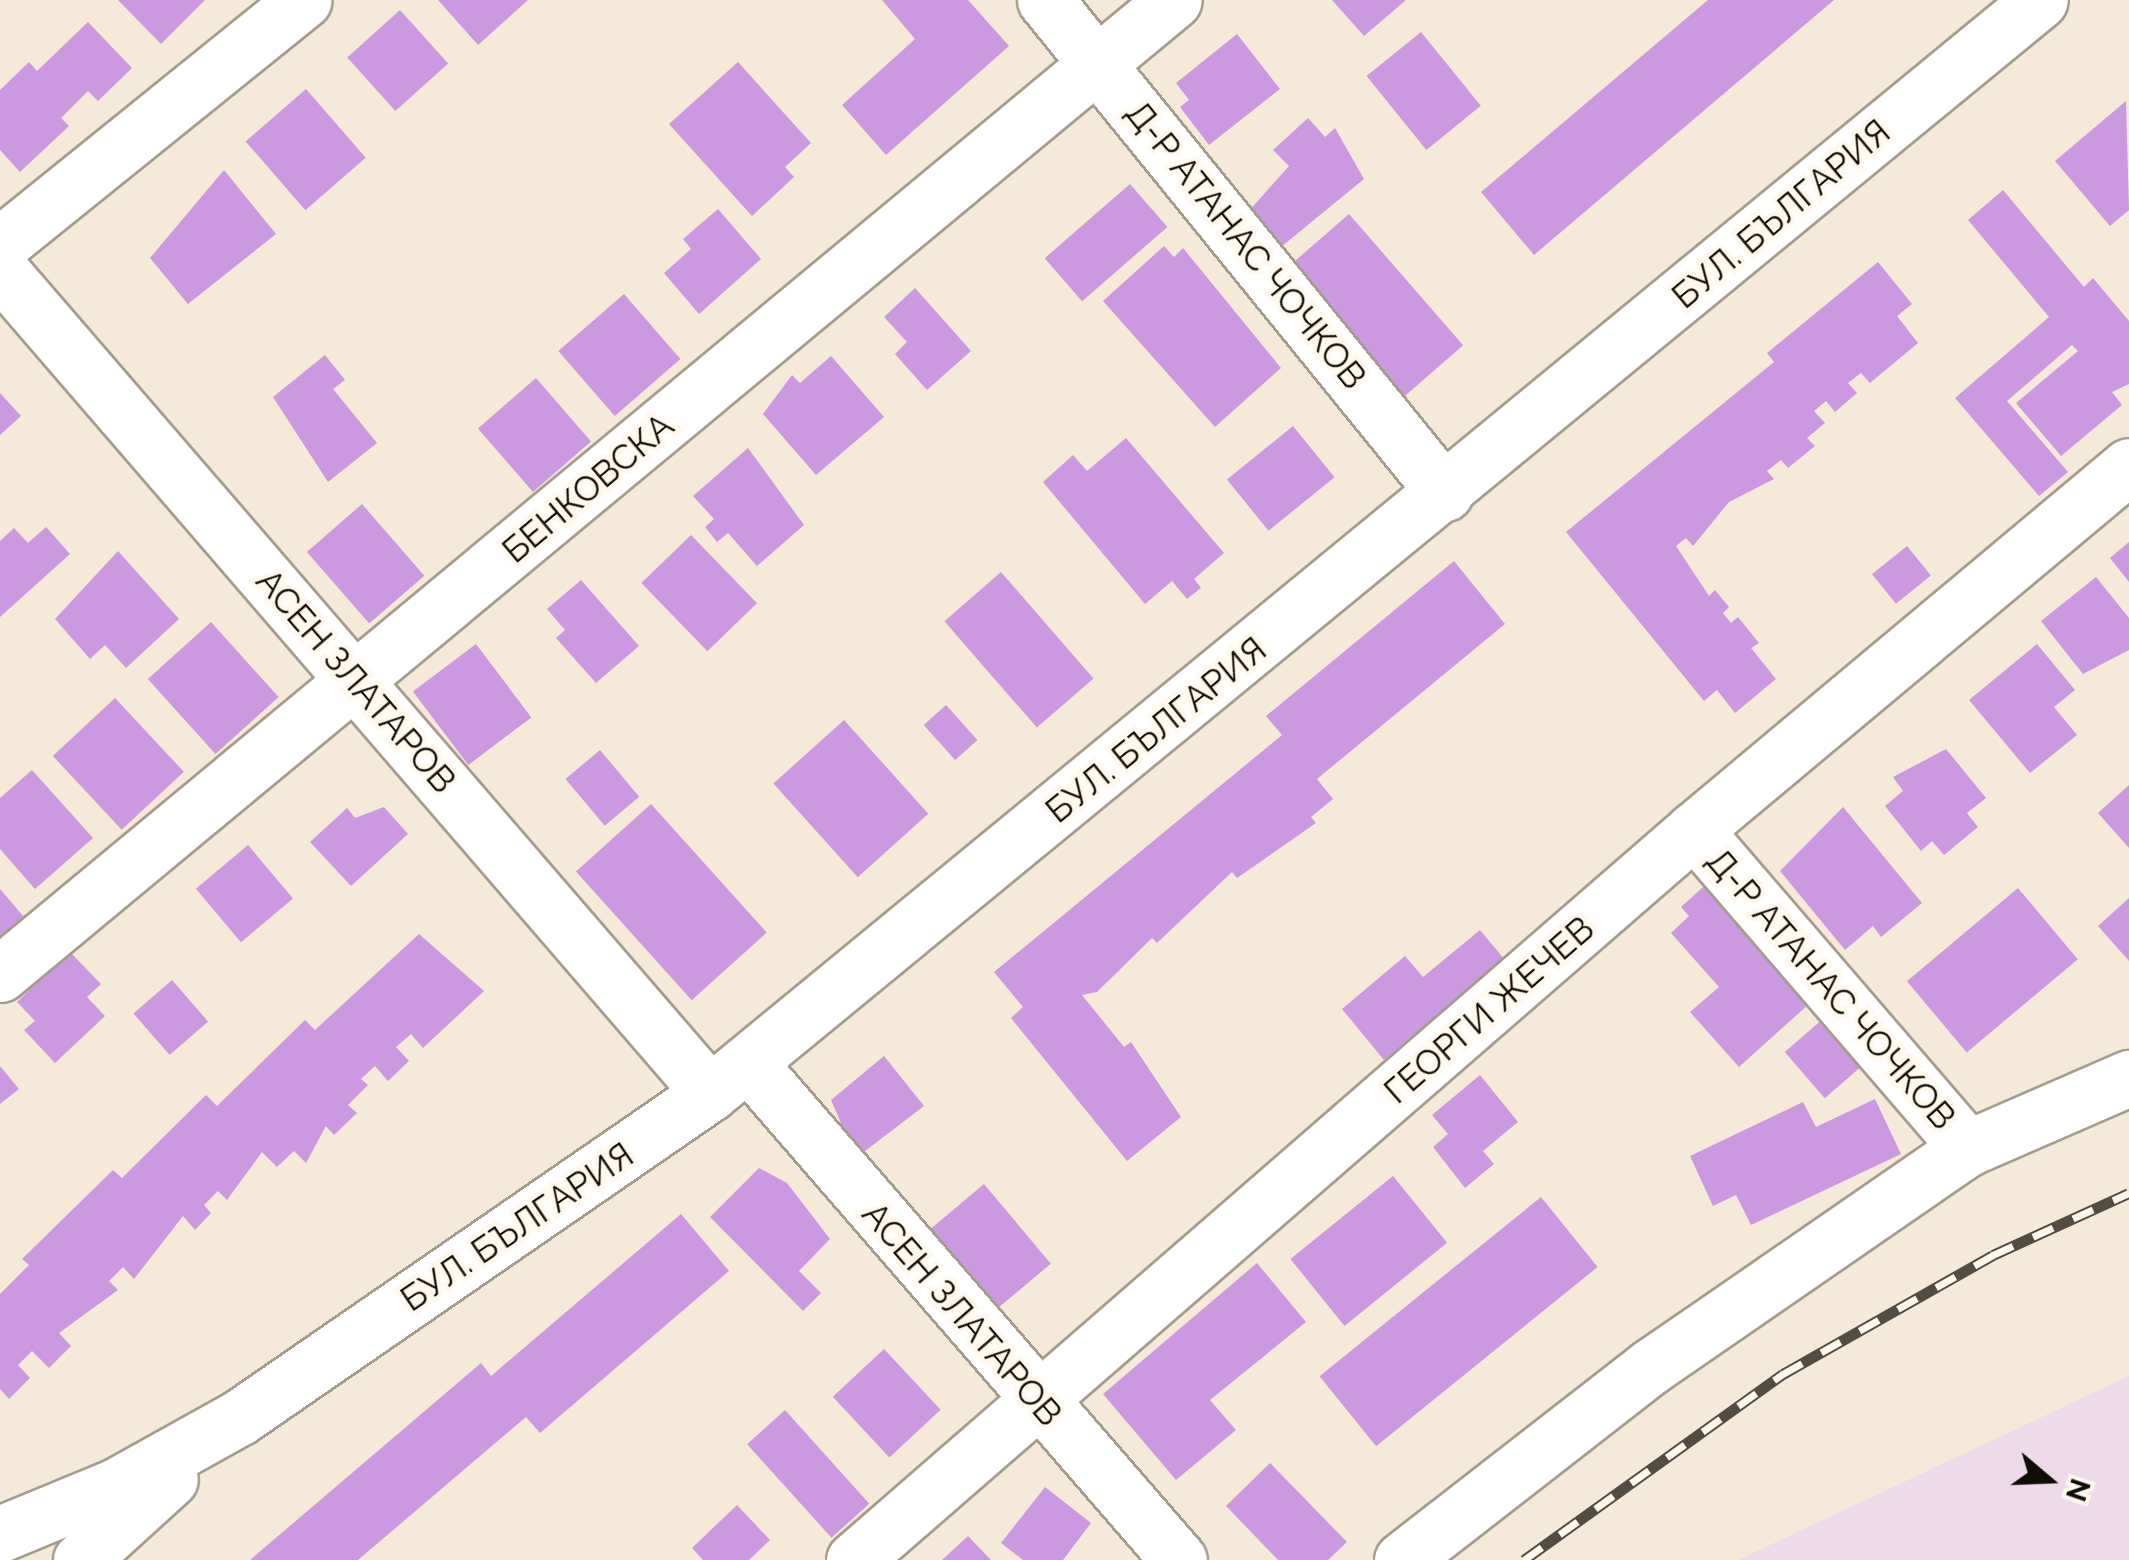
<!DOCTYPE html>
<html>
<head>
<meta charset="utf-8">
<style>
  body { margin:0 }
  #map { position:relative; width:2129px; height:1560px; overflow:hidden; background:#f5ead9; font-family:Raleway,sans-serif }
  div>[style] { position:absolute }
  .industrial>* { inset:0; background:#efdae9 }
  .building>* { inset:0; background:#ca99df; transform-origin:0 0 }
  .roads { filter:drop-shadow(2px 0 #a69c8c) drop-shadow(-2px 0 #a69c8c) drop-shadow(0 2px #a69c8c) drop-shadow(0 -2px #a69c8c) }
  .minor>* { height:55px; margin:-27.5px; padding:0 27.5px; transform-origin:27.5px; border-radius:27.5px; background:#fff }
  .major>* { height:55px; margin:-27.5px; padding:0 27.5px; transform-origin:27.5px; border-radius:27.5px; background:#fff }
  .rail>* { height:11px; margin-top:-5.5px; transform-origin:0; background:repeating-linear-gradient(90deg,#fef8ed 0 22px,#524c43 0 44px); box-sizing:border-box; border-block:2px solid #524c43 }
  span { translate:-50% -50%; white-space:nowrap; text-align:center; line-height:1.15; -webkit-text-stroke:9px #fef8ed; paint-order:stroke }
  .street-label { font-size:35px; color:#100c07 }
  .north { position:absolute; left:1999px; top:1430px; width:100px; height:100px; -webkit-text-stroke:8px #fef8ed; paint-order:stroke; rotate:109deg; font-size:28px; font-weight:700; line-height:40px; text-align:center; color:#100c07 }
  .north::after { content:''; display:block; margin:auto; width:35px; height:45px; background:#100c07; clip-path:polygon(50% 0,100% 100%,50% 72%,0 100%) }
</style>
</head>
<body>
<div id="map">
  <div class="industrial">
    <i style="clip-path:polygon(2129px 1376px,2129px 1560px,1738px 1560px)"></i>
  </div>
  <div class="building">
    <i style="clip-path:polygon(118px 0,205px 0,161px 44px)"></i>
    <i style="clip-path:polygon(438px 0,528px 0,478px 45px)"></i>
    <i style="clip-path:polygon(882px 0,968px 0,1009px 46px,886px 155px,842px 105px,915px 39px)"></i>
    <i style="clip-path:polygon(1332px 0,1406px 0,1364px 36px)"></i>
    <i style="clip-path:polygon(1708px 0,1834px 0,1534px 255px,1481px 192px)"></i>
    <i style="left:400px;top:10px;width:72px;height:71px;rotate:48deg"></i>
    <i style="clip-path:polygon(88px 22px,132px 68px,98px 101px,88px 91px,61px 118px,69px 126px,20px 172px,0 150px,0 90px,29px 62px,37px 71px)"></i>
    <i style="left:1421px;top:32px;width:95px;height:70px;rotate:51deg"></i>
    <i style="clip-path:polygon(1237px 34px,1280px 89px,1209px 145px,1180px 107px,1189px 100px,1176px 83px)"></i>
    <i style="clip-path:polygon(738px 62px,811px 143px,785px 167px,794px 177px,752px 216px,669px 124px)"></i>
    <i style="left:306px;top:89px;width:91px;height:80px;rotate:49deg"></i>
    <i style="clip-path:polygon(2126px 101px,2129px 210px,2110px 226px,2055px 161px)"></i>
    <i style="clip-path:polygon(1308px 118px,1325px 137px,1335px 128px,1364px 179px,1270px 256px,1239px 222px,1289px 166px,1273px 150px)"></i>
    <i style="clip-path:polygon(224px 170px,276px 234px,188px 304px,150px 258px)"></i>
    <i style="left:1130px;top:184px;width:57px;height:113px;rotate:49deg"></i>
    <i style="clip-path:polygon(2003px 190px,2084px 287px,2093px 278px,2129px 321px,2129px 384px,2112px 392px,2122px 405px,2061px 456px,2016px 403px,2078px 351px,2072px 345px,2007px 401px,2068px 472px,2039px 496px,1955px 398px,2049px 317px,1968px 220px)"></i>
    <i style="clip-path:polygon(718px 209px,761px 259px,699px 314px,664px 273px,691px 249px,683px 239px)"></i>
    <i style="left:1349px;top:214px;width:174px;height:84px;rotate:49deg"></i>
    <i style="clip-path:polygon(1164px 246px,1174px 257px,1183px 248px,1281px 368px,1215px 427px,1103px 301px)"></i>
    <i style="clip-path:polygon(1878px 262px,1912px 304px,1897px 316px,1918px 343px,1870px 383px,1861px 373px,1848px 383px,1857px 393px,1835px 412px,1826px 401px,1814px 411px,1825px 423px,1807px 438px,1815px 446px,1788px 468px,1781px 460px,1767px 471px,1774px 479px,1729px 502px,1693px 546px,1686px 538px,1676px 546px,1709px 596px,1715px 590px,1729px 607px,1723px 613px,1731px 623px,1738px 617px,1759px 643px,1751px 648px,1776px 679px,1735px 713px,1717px 690px,1704px 701px,1566px 532px,1774px 362px,1767px 353px)"></i>
    <i style="clip-path:polygon(915px 288px,971px 351px,927px 390px,895px 354px,907px 342px,884px 317px)"></i>
    <i style="left:624px;top:294px;width:86px;height:87px;rotate:49deg"></i>
    <i style="clip-path:polygon(325px 355px,345px 380px,333px 389px,377px 443px,328px 482px,273px 397px)"></i>
    <i style="clip-path:polygon(831px 356px,884px 417px,816px 475px,763px 414px,792px 375px,800px 383px)"></i>
    <i style="left:536px;top:378px;width:84px;height:77px;rotate:49deg"></i>
    <i style="clip-path:polygon(0 393px,21px 416px,0 435px)"></i>
    <i style="left:1293px;top:426px;width:66px;height:85px;rotate:51deg"></i>
    <i style="clip-path:polygon(1126px 438px,1224px 553px,1194px 579px,1201px 588px,1187px 599px,1172px 581px,1145px 604px,1043px 482px,1073px 455px,1087px 471px)"></i>
    <i style="clip-path:polygon(748px 448px,804px 525px,757px 566px,728px 533px,717px 542px,705px 527px,714px 519px,693px 496px)"></i>
    <i style="left:362px;top:504px;width:95px;height:73px;rotate:49deg"></i>
    <i style="clip-path:polygon(46px 527px,70px 554px,0 617px,0 541px,14px 528px,28px 543px)"></i>
    <i style="left:691px;top:535px;width:95px;height:69px;rotate:46deg"></i>
    <i style="clip-path:polygon(2129px 542px,2129px 582px,2110px 558px)"></i>
    <i style="left:1907px;top:546px;width:38px;height:45px;rotate:51deg"></i>
    <i style="clip-path:polygon(118px 551px,179px 619px,126px 668px,105px 645px,90px 659px,55px 619px)"></i>
    <i style="clip-path:polygon(1454px 561px,1505px 624px,1317px 779px,1333px 799px,1311px 817px,1316px 823px,1237px 878px,1232px 872px,1157px 943px,1152px 938px,1097px 992px,1082px 995px,1124px 1047px,1131px 1042px,1181px 1117px,1127px 1161px,1011px 1018px,1023px 1007px,994px 972px,1282px 735px,1266px 716px)"></i>
    <i style="left:1001px;top:572px;width:141px;height:75px;rotate:49deg"></i>
    <i style="clip-path:polygon(2096px 577px,2129px 618px,2129px 650px,2083px 674px,2041px 621px)"></i>
    <i style="clip-path:polygon(581px 580px,639px 646px,596px 683px,556px 638px,565px 630px,547px 609px)"></i>
    <i style="left:211px;top:622px;width:101px;height:85px;rotate:48deg"></i>
    <i style="left:476px;top:644px;width:92px;height:79px;rotate:53deg"></i>
    <i style="clip-path:polygon(2037px 644px,2075px 690px,2054px 707px,2077px 735px,2030px 773px,1969px 700px)"></i>
    <i style="left:115px;top:698px;width:101px;height:85px;rotate:47deg"></i>
    <i style="left:946px;top:705px;width:47px;height:30px;rotate:48deg"></i>
    <i style="left:844px;top:720px;width:126px;height:95px;rotate:48deg"></i>
    <i style="clip-path:polygon(1946px 749px,1986px 798px,1967px 813px,1978px 827px,1944px 855px,1932px 841px,1921px 851px,1885px 806px,1903px 791px,1893px 777px)"></i>
    <i style="left:600px;top:750px;width:61px;height:45px;rotate:50deg"></i>
    <i style="clip-path:polygon(32px 770px,93px 838px,35px 889px,0 849px,0 798px)"></i>
    <i style="clip-path:polygon(2129px 785px,2129px 848px,2098px 813px)"></i>
    <i style="left:651px;top:804px;width:173px;height:101px;rotate:48deg"></i>
    <i style="clip-path:polygon(384px 807px,408px 834px,351px 886px,310px 842px,347px 808px,355px 818px)"></i>
    <i style="clip-path:polygon(1843px 807px,1922px 903px,1881px 937px,1873px 926px,1845px 950px,1780px 871px)"></i>
    <i style="left:248px;top:845px;width:70px;height:68px;rotate:50deg"></i>
    <i style="clip-path:polygon(1712px 879px,1820px 994px,1739px 1067px,1690px 1012px,1719px 987px,1671px 933px,1689px 916px,1681px 907px)"></i>
    <i style="left:2018px;top:888px;width:93px;height:145px;rotate:50deg"></i>
    <i style="clip-path:polygon(0 889px,24px 917px,0 938px)"></i>
    <i style="clip-path:polygon(2129px 898px,2129px 961px,2098px 926px)"></i>
    <i style="clip-path:polygon(1480px 930px,1505px 960px,1384px 1060px,1342px 1009px,1405px 956px,1423px 977px)"></i>
    <i style="clip-path:polygon(419px 934px,484px 991px,423px 1048px,411px 1034px,396px 1047px,409px 1061px,388px 1081px,375px 1066px,361px 1079px,368px 1085px,348px 1105px,357px 1113px,334px 1135px,326px 1126px,306px 1163px,294px 1151px,277px 1167px,262px 1152px,227px 1200px,218px 1191px,204px 1205px,211px 1213px,195px 1230px,183px 1216px,134px 1279px,123px 1267px,109px 1281px,118px 1290px,59px 1333px,71px 1346px,49px 1368px,32px 1351px,18px 1365px,30px 1378px,9px 1399px,0 1389px,0 1294px,29px 1265px,22px 1259px,113px 1170px,122px 1178px,206px 1095px,217px 1106px,305px 1020px,315px 1030px)"></i>
    <i style="clip-path:polygon(69px 951px,101px 984px,87px 997px,105px 1016px,55px 1063px,24px 1030px,35px 1021px,17px 1002px)"></i>
    <i style="left:172px;top:980px;width:55px;height:51px;rotate:49deg"></i>
    <i style="left:1824px;top:1018px;width:61px;height:52px;rotate:49deg"></i>
    <i style="clip-path:polygon(884px 1056px,924px 1106px,856px 1158px,831px 1100px)"></i>
    <i style="clip-path:polygon(0 1066px,19px 1089px,0 1104px)"></i>
    <i style="clip-path:polygon(1480px 1075px,1518px 1122px,1483px 1151px,1494px 1164px,1465px 1188px,1433px 1147px,1448px 1134px,1432px 1115px)"></i>
    <i style="clip-path:polygon(1875px 1099px,1901px 1154px,1751px 1225px,1736px 1195px,1713px 1206px,1690px 1156px,1803px 1102px,1816px 1127px)"></i>
    <i style="clip-path:polygon(759px 1168px,787px 1183px,830px 1239px,799px 1271px,821px 1293px,803px 1311px,710px 1217px)"></i>
    <i style="left:1393px;top:1176px;width:86px;height:132px;rotate:51deg"></i>
    <i style="left:984px;top:1184px;width:104px;height:73px;rotate:50deg"></i>
    <i style="left:1541px;top:1197px;width:90px;height:285px;rotate:51deg"></i>
    <i style="clip-path:polygon(681px 1214px,729px 1271px,540px 1433px,526px 1417px,358px 1560px,250px 1560px,481px 1363px,491px 1376px)"></i>
    <i style="clip-path:polygon(1257px 1263px,1306px 1322px,1210px 1400px,1236px 1430px,1176px 1480px,1103px 1394px)"></i>
    <i style="left:884px;top:1349px;width:83px;height:70px;rotate:47deg"></i>
    <i style="left:785px;top:1410px;width:126px;height:51px;rotate:48deg"></i>
    <i style="clip-path:polygon(1270px 1463px,1347px 1542px,1328px 1560px,1278px 1560px,1226px 1506px)"></i>
    <i style="clip-path:polygon(1045px 1487px,1091px 1523px,1063px 1560px,1023px 1560px,1001px 1543px)"></i>
    <i style="clip-path:polygon(737px 1505px,770px 1540px,749px 1560px,703px 1560px,692px 1548px)"></i>
    <i style="clip-path:polygon(968px 1536px,991px 1560px,942px 1560px)"></i>
  </div>
  <div class="roads">
    <div class="minor">
      <i style="left:1045px;top:0;width:635px;rotate:50.95deg"></i>
      <i style="left:0;top:245px;width:390px;rotate:-38.9deg"></i>
      <i style="left:0;top:270px;width:1087px;rotate:49.22deg"></i>
      <i style="left:1694px;top:830px;width:420px;rotate:49.3deg"></i>
      <i style="left:0;top:974px;width:1525px;rotate:-39.68deg"></i>
      <i style="left:749px;top:1064px;width:656px;rotate:49.08deg"></i>
      <i style="left:0;top:1534px;width:126px;rotate:-22.5deg"></i>
      <i style="left:116px;top:1486px;width:142px;rotate:-29.1deg"></i>
      <i style="left:240px;top:1417px;width:571px;rotate:-34.58deg"></i>
      <i style="left:710px;top:1093px;width:1721px;rotate:-39.41deg"></i>
      <i style="left:81px;top:1560px;width:120px;rotate:-42.3deg"></i>
      <i style="left:854px;top:1560px;width:1113px;rotate:-40.99deg"></i>
      <i style="left:1694px;top:830px;width:567px;rotate:-39.92deg"></i>
    </div>
    <div class="major">
      <i style="left:1402px;top:1560px;width:314px;rotate:-37.9deg"></i>
      <i style="left:1650px;top:1367px;width:386px;rotate:-34.6deg"></i>
      <i style="left:1968px;top:1148px;width:176px;rotate:-23.5deg"></i>
    </div>
  </div>
  <div class="rail">
    <i style="left:1524px;top:1560px;width:319px;rotate:-35.7deg"></i>
    <i style="left:1783px;top:1374px;width:241px;rotate:-29.5deg"></i>
    <i style="left:1993px;top:1255px;width:149px;rotate:-24.5deg"></i>
  </div>
  <div class="street-label">
    <span style="left:1781px;top:214px;rotate:-40deg">БУЛ. БЪЛГАРИЯ</span>
    <span style="left:1246px;top:245px;rotate:51deg">Д-Р АТАНАС ЧОЧКОВ</span>
    <span style="left:588px;top:488px;rotate:-40deg">БЕНКОВСКА</span>
    <span style="left:356px;top:681px;rotate:49deg">АСЕН ЗЛАТАРОВ</span>
    <span style="left:1156px;top:730px;rotate:-39deg">БУЛ. БЪЛГАРИЯ</span>
    <span style="left:1831px;top:989px;rotate:49deg">Д-Р АТАНАС ЧОЧКОВ</span>
    <span style="left:1489px;top:1010px;rotate:-41deg">ГЕОРГИ ЖЕЧЕВ</span>
    <span style="left:517px;top:1227px;rotate:-34deg">БУЛ. БЪЛГАРИЯ</span>
    <span style="left:962px;top:1314px;rotate:49deg">АСЕН ЗЛАТАРОВ</span>
  </div>
  <div class="north">N</div>
</div>
</body>
</html>
